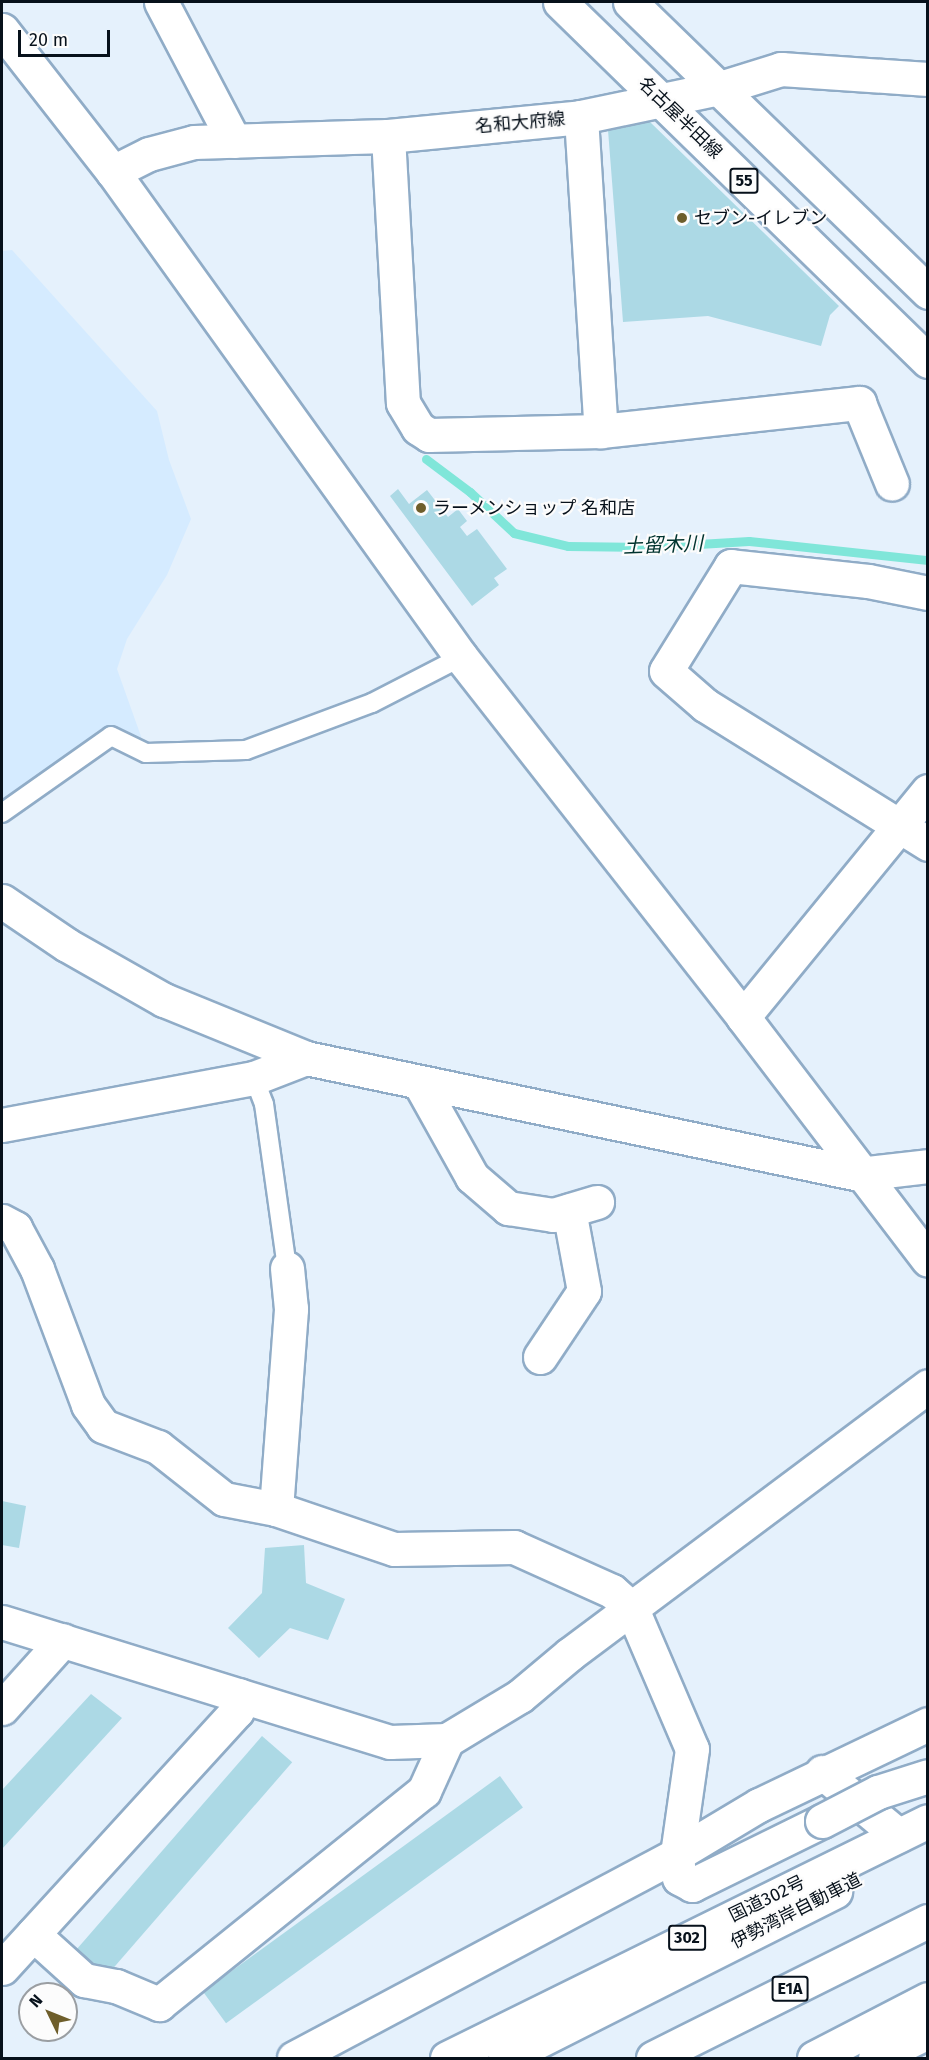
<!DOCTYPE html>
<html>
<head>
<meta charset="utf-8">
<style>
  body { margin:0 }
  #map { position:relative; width:929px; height:2060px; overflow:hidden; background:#e5f1fc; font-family:"Fira Sans","Noto Sans JP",sans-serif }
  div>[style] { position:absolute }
  .built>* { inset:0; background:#d5ebff }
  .stream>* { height:9px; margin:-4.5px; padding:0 4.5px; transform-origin:4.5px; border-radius:4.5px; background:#80e6d9 }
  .building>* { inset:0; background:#acd9e5; transform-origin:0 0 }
  .roads { filter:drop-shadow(2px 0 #90acc7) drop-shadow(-2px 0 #90acc7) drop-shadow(0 2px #90acc7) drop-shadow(0 -2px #90acc7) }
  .lane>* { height:18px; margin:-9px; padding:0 9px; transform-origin:9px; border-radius:9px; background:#fff }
  .street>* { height:33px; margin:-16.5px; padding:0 16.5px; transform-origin:16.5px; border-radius:16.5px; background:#fff }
  .secondary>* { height:33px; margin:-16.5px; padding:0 16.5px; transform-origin:16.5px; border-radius:16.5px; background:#fff }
  .primary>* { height:33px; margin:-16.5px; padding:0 16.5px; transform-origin:16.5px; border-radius:16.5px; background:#fff }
  .highway>* { height:33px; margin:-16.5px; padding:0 16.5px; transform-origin:16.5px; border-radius:16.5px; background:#fff }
  .bridges { filter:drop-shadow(2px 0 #90acc7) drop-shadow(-2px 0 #90acc7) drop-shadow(0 2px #90acc7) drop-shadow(0 -2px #90acc7) }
  .secondary-bridge>* { height:33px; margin:-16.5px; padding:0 16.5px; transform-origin:16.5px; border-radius:16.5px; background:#fff }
  .dots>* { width:16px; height:16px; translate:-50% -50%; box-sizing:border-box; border:3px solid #fcfcfc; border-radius:50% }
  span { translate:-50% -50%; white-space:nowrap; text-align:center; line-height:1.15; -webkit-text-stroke:4.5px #fcfcfc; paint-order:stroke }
  .shield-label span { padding:2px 4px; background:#fcfcfc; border:2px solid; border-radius:4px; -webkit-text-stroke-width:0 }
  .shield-label { font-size:16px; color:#07111b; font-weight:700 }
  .street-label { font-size:18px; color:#07111b }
  .poi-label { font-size:18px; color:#07111b }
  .left { translate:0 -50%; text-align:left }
  .water-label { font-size:20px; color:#00332e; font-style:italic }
  .frame { position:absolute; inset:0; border:3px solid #07111b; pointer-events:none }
  .north { position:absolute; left:18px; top:1982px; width:60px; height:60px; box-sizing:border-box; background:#fcfcfc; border:2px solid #9a9ea2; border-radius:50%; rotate:313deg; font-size:16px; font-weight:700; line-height:24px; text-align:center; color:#07111b }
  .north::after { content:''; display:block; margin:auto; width:21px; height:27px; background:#6e5e2b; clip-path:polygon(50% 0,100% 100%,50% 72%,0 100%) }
  .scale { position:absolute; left:18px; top:30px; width:92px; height:27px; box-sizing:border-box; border:3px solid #07111b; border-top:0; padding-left:8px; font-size:18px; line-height:21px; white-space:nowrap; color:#07111b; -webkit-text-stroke:4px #fcfcfc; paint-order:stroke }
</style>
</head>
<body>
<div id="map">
  <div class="built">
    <i style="clip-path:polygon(12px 250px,157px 411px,169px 460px,191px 519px,167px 575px,127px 639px,117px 669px,148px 756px,102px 735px,22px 785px,2px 808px,2px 251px)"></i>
  </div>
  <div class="stream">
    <i style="left:426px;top:459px;width:55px;rotate:36.9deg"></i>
    <i style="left:470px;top:492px;width:60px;rotate:43deg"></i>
    <i style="left:514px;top:533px;width:56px;rotate:13.5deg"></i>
    <i style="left:568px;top:546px;width:80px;rotate:0.7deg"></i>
    <i style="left:648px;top:547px;width:101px;rotate:-3.4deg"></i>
    <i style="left:749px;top:541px;width:180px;rotate:6.1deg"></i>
  </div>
  <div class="building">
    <i style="clip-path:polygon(616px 117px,650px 122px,839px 306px,830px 315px,821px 346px,708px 316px,623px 322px,608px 130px)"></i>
    <i style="clip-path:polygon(398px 489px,409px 504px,427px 490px,448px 517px,458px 509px,467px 521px,460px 527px,467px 536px,477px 529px,507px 569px,494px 578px,499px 585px,472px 606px,390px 496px)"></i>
    <i style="clip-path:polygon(2px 1501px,26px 1506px,19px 1548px,2px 1545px)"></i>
    <i style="clip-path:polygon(304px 1545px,306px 1583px,345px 1599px,328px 1640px,290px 1628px,259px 1658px,228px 1628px,262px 1593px,265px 1548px)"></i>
    <i style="clip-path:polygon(91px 1694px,122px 1718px,2px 1849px,2px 1790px)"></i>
    <i style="left:262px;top:1736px;width:40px;height:299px;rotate:41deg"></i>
    <i style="left:500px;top:1776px;width:39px;height:367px;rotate:54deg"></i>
  </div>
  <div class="roads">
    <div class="lane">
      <i style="left:2px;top:813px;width:133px;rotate:-35.2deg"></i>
      <i style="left:111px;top:736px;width:39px;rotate:26deg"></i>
      <i style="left:146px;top:753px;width:100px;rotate:-1.7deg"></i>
      <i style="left:246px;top:750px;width:134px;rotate:-20.5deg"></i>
      <i style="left:372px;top:703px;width:100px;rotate:-27.3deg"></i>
      <i style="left:254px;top:1078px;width:28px;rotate:69deg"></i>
      <i style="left:264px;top:1104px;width:166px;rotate:82deg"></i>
    </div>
    <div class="street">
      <i style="left:161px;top:2px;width:157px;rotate:62.3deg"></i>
      <i style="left:581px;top:117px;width:315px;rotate:86.4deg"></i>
      <i style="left:388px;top:136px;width:267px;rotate:86.8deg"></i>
      <i style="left:403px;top:403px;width:29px;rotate:59deg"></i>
      <i style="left:418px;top:428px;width:13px;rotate:32deg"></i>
      <i style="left:429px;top:435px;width:172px;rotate:-1.3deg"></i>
      <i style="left:601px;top:431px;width:260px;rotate:-6.2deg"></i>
      <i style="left:859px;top:403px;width:87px;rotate:67.8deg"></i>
      <i style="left:928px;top:593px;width:61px;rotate:-168.7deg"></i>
      <i style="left:868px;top:581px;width:138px;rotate:-173.8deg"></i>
      <i style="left:731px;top:566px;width:123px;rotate:121.8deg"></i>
      <i style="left:666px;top:671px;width:52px;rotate:41.1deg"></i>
      <i style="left:705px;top:705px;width:263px;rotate:31.9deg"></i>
      <i style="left:2px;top:901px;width:78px;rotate:34.1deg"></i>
      <i style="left:67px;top:945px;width:112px;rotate:29.6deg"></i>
      <i style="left:164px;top:1000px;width:153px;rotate:22.2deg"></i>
      <i style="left:743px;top:1017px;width:292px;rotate:-50.7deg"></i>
      <i style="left:419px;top:1082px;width:109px;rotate:60.8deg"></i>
      <i style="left:472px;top:1177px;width:48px;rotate:40.7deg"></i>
      <i style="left:508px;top:1208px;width:46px;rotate:8.8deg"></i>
      <i style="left:553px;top:1215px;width:46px;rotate:-16.5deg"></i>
      <i style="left:2px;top:1125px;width:256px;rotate:-10.6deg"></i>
      <i style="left:254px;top:1078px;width:56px;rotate:-21deg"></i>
      <i style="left:306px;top:1058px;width:565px;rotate:11.85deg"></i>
      <i style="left:2px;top:1221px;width:15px;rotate:28deg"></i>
      <i style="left:15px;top:1228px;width:47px;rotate:61.8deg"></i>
      <i style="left:37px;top:1269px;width:145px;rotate:69.4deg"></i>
      <i style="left:88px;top:1405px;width:26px;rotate:54deg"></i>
      <i style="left:103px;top:1426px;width:59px;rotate:20.9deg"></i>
      <i style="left:158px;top:1447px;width:84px;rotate:38.2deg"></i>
      <i style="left:224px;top:1499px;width:53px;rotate:10.9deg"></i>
      <i style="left:276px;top:1509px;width:125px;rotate:18.7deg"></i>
      <i style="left:394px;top:1549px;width:120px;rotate:-1deg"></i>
      <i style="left:514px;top:1547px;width:107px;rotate:24.2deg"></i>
      <i style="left:612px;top:1591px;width:27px;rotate:42deg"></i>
      <i style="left:632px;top:1609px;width:152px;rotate:66.8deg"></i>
      <i style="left:692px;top:1749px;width:106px;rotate:98.1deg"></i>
      <i style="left:540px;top:1357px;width:79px;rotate:-56.3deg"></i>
      <i style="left:584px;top:1291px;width:82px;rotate:-100.5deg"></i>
      <i style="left:276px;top:1509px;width:201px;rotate:-85.7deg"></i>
      <i style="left:291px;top:1309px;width:41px;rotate:-95.6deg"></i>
      <i style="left:2px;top:1708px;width:91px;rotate:-48.1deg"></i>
      <i style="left:822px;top:1772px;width:99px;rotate:39.7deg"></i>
      <i style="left:33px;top:1934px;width:69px;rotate:42deg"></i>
      <i style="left:84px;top:1980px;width:33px;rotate:11deg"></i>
      <i style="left:116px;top:1986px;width:47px;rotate:22.7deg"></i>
      <i style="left:159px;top:2004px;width:340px;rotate:-38.8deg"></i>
      <i style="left:424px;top:1791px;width:56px;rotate:-65.7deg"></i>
      <i style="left:2px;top:1968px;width:348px;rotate:-47.6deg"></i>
      <i style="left:237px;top:1711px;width:16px;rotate:-83deg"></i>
      <i style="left:294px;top:2058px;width:434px;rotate:-28deg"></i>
      <i style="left:677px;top:1854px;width:96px;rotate:-30.9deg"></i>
      <i style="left:759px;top:1805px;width:187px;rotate:-25.6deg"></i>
      <i style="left:875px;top:2058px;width:59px;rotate:-26.1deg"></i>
    </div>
    <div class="secondary">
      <i style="left:2px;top:30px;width:180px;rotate:52deg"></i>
      <i style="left:113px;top:172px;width:597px;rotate:54.34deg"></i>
      <i style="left:461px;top:657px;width:457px;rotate:51.9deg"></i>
      <i style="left:743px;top:1017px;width:305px;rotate:52.7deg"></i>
      <i style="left:113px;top:172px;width:40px;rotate:-26.6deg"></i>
      <i style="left:149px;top:154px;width:47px;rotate:-14.9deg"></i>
      <i style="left:194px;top:142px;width:194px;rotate:-1.8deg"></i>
      <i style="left:388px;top:136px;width:194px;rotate:-5.6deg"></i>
      <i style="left:581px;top:117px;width:142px;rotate:-11.8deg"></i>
      <i style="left:720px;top:88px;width:64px;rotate:-17.3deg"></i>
      <i style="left:781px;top:69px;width:147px;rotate:3.9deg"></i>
      <i style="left:859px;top:1174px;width:69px;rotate:-6.6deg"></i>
      <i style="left:2px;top:1622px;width:406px;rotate:17.2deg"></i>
      <i style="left:390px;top:1742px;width:57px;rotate:-2deg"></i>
      <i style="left:447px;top:1740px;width:85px;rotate:-31.1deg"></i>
      <i style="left:520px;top:1696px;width:65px;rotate:-40deg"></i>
      <i style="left:570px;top:1654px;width:447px;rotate:-36.8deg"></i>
      <i style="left:677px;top:1854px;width:24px;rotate:85deg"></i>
      <i style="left:679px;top:1878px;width:15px;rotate:28deg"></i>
      <i style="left:692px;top:1885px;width:145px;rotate:-26.2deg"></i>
      <i style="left:814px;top:2058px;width:128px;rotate:-27.4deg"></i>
    </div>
    <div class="primary">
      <i style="left:560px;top:2px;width:514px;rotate:44.29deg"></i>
      <i style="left:630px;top:2px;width:416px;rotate:44.2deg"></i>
    </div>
    <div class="highway">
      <i style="left:447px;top:2058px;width:536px;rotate:-26.23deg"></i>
      <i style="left:505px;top:2058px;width:370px;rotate:-26.8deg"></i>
      <i style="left:653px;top:2058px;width:307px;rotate:-26.5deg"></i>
    </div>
  </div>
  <div class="bridges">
    <div class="secondary-bridge">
      <i style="left:822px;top:1821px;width:63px;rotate:-27.4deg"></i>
      <i style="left:878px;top:1792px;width:52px;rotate:-17.7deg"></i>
    </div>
  </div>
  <div class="dots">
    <i style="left:682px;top:218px;background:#6e5e2b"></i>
    <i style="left:421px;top:508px;background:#6e5e2b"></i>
  </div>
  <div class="shield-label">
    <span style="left:744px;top:181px">55</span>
    <span style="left:687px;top:1938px">302</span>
    <span style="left:790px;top:1989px">E1A</span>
  </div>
  <div class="street-label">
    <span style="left:680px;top:118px;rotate:44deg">名古屋半田線</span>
    <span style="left:520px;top:123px;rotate:-5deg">名和大府線</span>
    <span style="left:767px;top:1899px;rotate:-26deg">国道302号</span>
    <span style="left:796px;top:1911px;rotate:-27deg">伊勢湾岸自動車道</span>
  </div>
  <div class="poi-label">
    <span class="left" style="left:694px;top:218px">セブン-イレブン</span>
    <span class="left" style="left:433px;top:508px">ラーメンショップ 名和店</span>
  </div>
  <div class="water-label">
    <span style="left:663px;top:545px;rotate:-2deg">土留木川</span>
  </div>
  <div class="frame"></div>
  <div class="north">N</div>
  <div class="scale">20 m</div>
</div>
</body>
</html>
